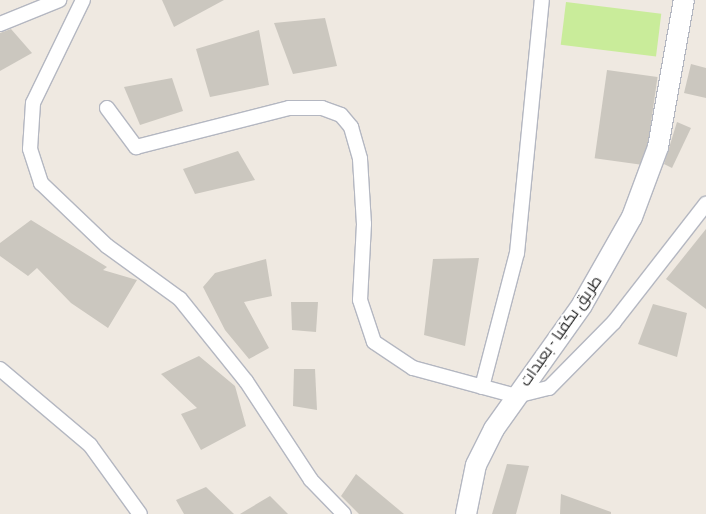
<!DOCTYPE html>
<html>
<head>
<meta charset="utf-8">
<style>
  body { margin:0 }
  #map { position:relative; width:706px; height:514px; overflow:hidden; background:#efe9e1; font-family:"Roboto Condensed",Cairo,sans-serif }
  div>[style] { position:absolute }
  .pitch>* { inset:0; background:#c9ec9a; transform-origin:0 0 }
  .building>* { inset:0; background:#cbc7bf; transform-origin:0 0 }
  .roads { filter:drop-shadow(1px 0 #b4b7c1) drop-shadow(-1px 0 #b4b7c1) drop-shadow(0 1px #b4b7c1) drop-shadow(0 -1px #b4b7c1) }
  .street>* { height:14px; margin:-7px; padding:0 7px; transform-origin:7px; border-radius:7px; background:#fff }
  .secondary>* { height:20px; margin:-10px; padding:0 10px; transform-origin:10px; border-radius:10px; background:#fff }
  span { translate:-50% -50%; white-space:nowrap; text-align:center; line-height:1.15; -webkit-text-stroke:4px #fff; paint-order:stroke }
  .street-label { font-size:16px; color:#2e2e2e }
</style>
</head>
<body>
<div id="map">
  <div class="pitch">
    <i style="left:566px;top:2px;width:96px;height:43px;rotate:7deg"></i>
  </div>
  <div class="building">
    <i style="clip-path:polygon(162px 0,224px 0,174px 27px)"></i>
    <i style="clip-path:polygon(325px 18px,337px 66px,293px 74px,274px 23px)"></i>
    <i style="clip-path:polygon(11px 29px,32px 53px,0 71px,0 33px)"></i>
    <i style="clip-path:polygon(259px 30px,269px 85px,210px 97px,196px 49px)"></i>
    <i style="clip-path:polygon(691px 64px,706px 68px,706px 98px,684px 93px)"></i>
    <i style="left:607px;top:70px;width:51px;height:89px;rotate:8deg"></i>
    <i style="clip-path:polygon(172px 78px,183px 111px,140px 125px,124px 87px)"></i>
    <i style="clip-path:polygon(677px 122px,691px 128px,672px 168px,664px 164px)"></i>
    <i style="clip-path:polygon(238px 151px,255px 180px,195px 194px,183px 169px)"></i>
    <i style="clip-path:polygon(31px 220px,107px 267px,103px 270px,137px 280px,108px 328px,71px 303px,37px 268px,28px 276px,0 256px,0 243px)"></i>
    <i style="clip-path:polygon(706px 229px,706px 309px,666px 279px)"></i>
    <i style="clip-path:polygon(479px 258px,465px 346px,424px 335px,433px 259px)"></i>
    <i style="clip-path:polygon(266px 259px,272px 296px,244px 302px,269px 348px,249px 359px,225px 330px,203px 287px,215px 273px)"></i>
    <i style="clip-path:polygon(291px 302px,318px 302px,316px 332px,292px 330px)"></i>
    <i style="clip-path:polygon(653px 304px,687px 313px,677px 357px,638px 344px)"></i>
    <i style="clip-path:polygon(199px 356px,235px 386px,246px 426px,201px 450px,181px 414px,197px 408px,161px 374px)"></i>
    <i style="clip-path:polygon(294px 369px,315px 369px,317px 410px,293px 406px)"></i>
    <i style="clip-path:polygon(507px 464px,529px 466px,516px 514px,492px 514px)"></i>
    <i style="clip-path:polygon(356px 474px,404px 514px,359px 514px,341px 496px)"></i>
    <i style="clip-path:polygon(206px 487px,234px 514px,184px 514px,176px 500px)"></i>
    <i style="clip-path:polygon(561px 494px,611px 512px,611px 514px,560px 514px)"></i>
    <i style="clip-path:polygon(270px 496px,288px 514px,240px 514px)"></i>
  </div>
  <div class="roads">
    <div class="street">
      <i style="left:83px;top:0;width:114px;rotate:115.9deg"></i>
      <i style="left:33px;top:103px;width:46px;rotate:93.7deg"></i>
      <i style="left:30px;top:149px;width:36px;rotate:72deg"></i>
      <i style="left:41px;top:183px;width:91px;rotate:43.7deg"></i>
      <i style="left:107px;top:246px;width:90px;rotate:36deg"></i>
      <i style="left:180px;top:299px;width:105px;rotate:51.2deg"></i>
      <i style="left:246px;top:381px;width:118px;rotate:56.7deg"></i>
      <i style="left:311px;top:480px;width:47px;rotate:45.9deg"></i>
      <i style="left:0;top:24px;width:64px;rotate:-22.1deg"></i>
      <i style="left:107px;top:108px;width:49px;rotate:53.4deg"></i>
      <i style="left:136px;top:147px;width:158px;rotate:-14.3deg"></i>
      <i style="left:289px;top:108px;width:33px"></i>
      <i style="left:322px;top:108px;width:20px;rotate:20deg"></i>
      <i style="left:341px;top:115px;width:16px;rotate:50deg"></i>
      <i style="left:351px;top:127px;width:33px;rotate:74deg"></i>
      <i style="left:360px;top:159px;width:65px;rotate:86.5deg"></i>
      <i style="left:364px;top:224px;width:76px;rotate:93deg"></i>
      <i style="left:360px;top:300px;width:44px;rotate:71.6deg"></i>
      <i style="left:374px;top:342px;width:47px;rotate:33.7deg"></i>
      <i style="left:413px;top:368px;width:107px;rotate:15.2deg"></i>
      <i style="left:516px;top:396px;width:34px;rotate:-14deg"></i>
      <i style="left:549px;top:388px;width:93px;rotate:-45.4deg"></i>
      <i style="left:614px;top:322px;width:150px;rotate:-52.1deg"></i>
      <i style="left:0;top:369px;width:118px;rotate:40.2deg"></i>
      <i style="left:90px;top:445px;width:85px;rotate:54.1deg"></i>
      <i style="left:482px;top:387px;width:138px;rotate:-75.4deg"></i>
      <i style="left:517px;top:253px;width:254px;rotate:-84.4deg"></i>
    </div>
    <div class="secondary">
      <i style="left:466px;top:514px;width:50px;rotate:-78.5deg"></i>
      <i style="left:476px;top:465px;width:40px;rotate:-63.4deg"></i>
      <i style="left:494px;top:429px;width:152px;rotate:-54.6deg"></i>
      <i style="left:582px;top:305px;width:101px;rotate:-60.4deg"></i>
      <i style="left:632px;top:217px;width:75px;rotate:-69.6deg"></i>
      <i style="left:658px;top:147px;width:149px;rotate:-80deg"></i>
    </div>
  </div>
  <div class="street-label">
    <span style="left:561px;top:331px;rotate:-55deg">طريق بكفيا - بعبدات</span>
  </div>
</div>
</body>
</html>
